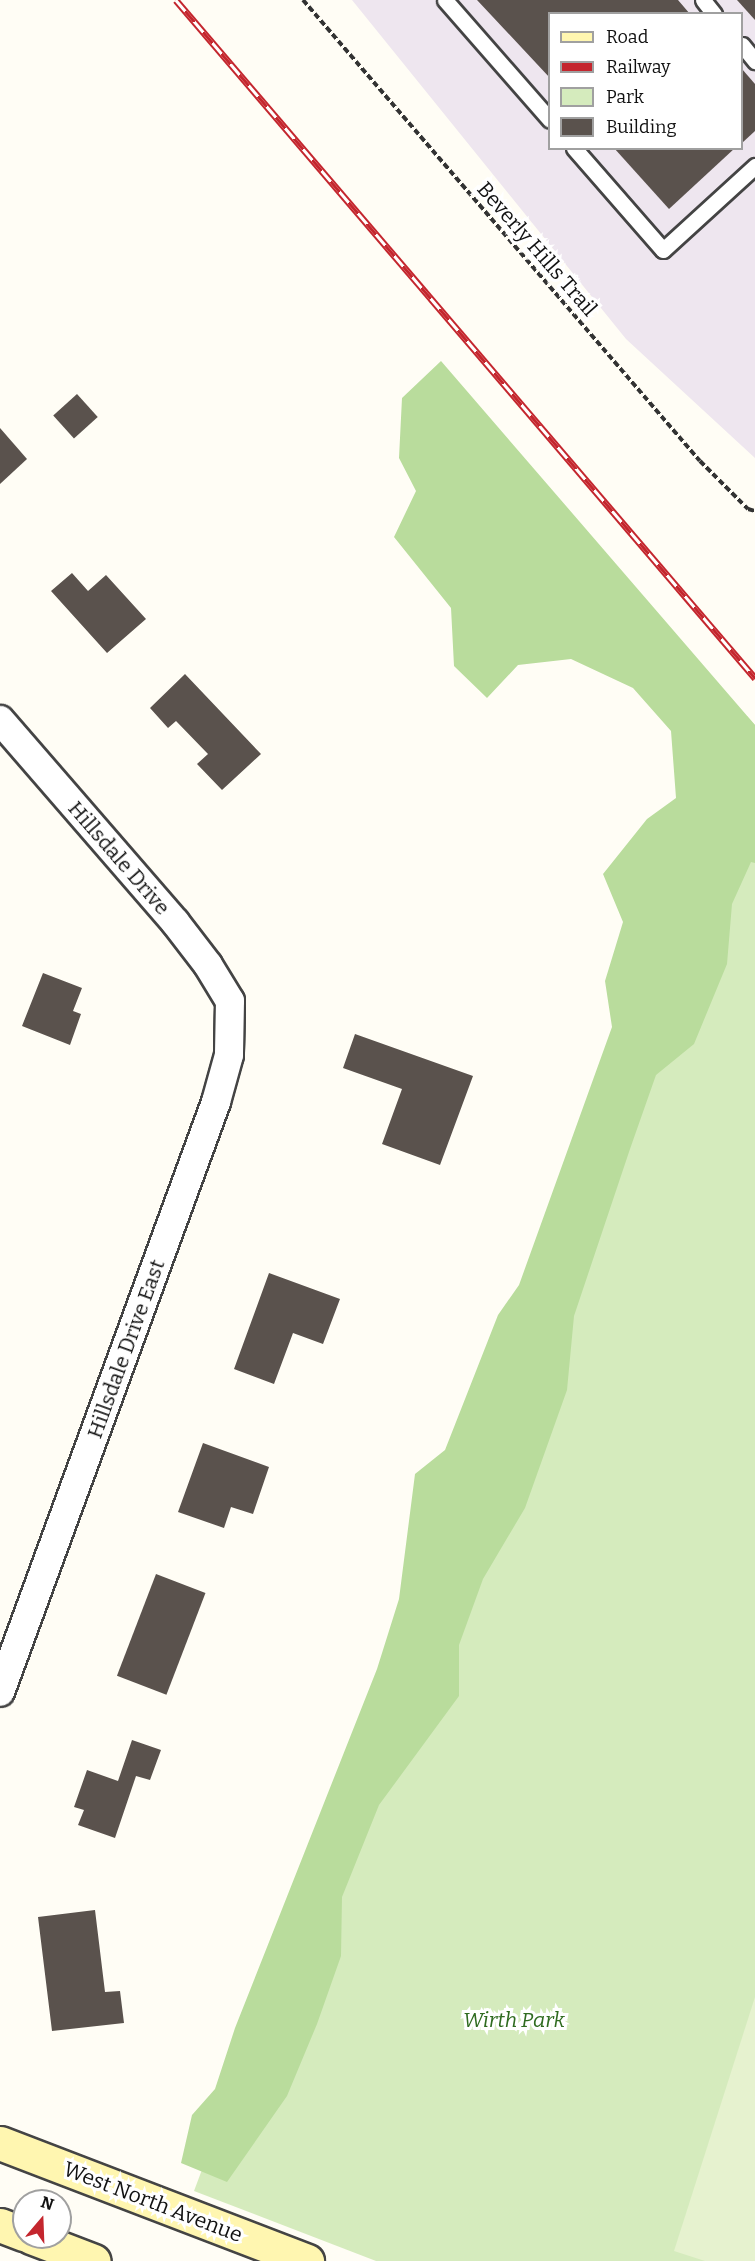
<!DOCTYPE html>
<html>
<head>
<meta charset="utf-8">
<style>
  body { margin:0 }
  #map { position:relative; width:755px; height:2261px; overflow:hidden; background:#fffdf5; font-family:Bitter,serif }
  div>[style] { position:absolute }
  .industrial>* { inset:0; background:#eee6ef }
  .green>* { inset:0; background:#d5ebbd }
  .forest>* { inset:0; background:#b9dc9c }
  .pitch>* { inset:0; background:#e6f2cf }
  .building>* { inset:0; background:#5a524d; transform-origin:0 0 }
  .path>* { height:4px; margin-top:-2px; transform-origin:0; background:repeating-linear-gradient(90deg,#333 0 6px,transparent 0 9px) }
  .roads { filter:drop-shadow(2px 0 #444) drop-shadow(-2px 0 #444) drop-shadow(0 2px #444) drop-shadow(0 -2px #444) }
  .service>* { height:15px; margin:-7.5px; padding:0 7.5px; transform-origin:7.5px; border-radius:7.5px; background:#fff }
  .minor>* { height:28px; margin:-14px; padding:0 14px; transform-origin:14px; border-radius:14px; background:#fff }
  .secondary>* { height:33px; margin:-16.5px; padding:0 16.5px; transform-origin:16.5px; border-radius:16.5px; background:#fff6b0 }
  .rail>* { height:7px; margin-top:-3.5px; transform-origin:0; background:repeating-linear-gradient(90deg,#fff 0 14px,#c4262e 0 28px); box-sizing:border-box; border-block:2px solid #c4262e }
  span { translate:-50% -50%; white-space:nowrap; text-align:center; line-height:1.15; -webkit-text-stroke:6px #fff; paint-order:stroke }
  .street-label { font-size:21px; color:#111 }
  .park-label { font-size:21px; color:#2f6b1f; font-style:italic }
  .legend { position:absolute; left:548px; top:12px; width:195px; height:138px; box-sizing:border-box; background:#fff; border:2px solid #a0a0a0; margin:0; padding:8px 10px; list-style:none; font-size:18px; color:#111 }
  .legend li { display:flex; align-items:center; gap:12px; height:30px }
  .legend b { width:30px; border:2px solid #a0a0a0 }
  .north { position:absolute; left:12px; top:2189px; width:60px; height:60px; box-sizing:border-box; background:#fff; border:2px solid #a0a0a0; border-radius:50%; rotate:19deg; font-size:16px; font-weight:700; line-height:24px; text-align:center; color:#111 }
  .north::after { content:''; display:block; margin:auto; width:21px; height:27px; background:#c4262e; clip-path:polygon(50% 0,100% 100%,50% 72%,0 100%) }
</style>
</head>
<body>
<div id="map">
  <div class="industrial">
    <i style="clip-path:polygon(evenodd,352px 0,755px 0,755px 458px,626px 339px,352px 0,550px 14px,742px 14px,742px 148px,550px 148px,550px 14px)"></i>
  </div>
  <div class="green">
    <i style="clip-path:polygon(747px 716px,755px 725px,755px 2261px,376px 2261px,194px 2191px)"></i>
  </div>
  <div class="forest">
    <i style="clip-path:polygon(441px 361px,755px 725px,755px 863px,751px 862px,732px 904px,727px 964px,694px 1044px,656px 1075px,630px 1149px,574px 1316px,567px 1390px,525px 1508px,483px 1579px,459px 1645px,459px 1696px,379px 1805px,342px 1897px,341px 1956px,317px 2024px,287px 2096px,227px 2182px,181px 2163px,192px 2115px,215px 2089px,235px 2028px,377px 1669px,399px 1599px,415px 1474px,445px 1450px,498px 1315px,519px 1285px,612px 1027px,605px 981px,623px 922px,603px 874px,647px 819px,676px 798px,671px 731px,633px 688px,571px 659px,518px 665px,487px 698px,454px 666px,451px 608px,394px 537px,416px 491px,399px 458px,402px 398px)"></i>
  </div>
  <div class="pitch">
    <i style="clip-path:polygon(755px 1997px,755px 2261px,705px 2261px,674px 2251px)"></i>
  </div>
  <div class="building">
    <i style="clip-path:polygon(477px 0,678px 0,690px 14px,550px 14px,550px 78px)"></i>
    <i style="clip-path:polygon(737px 0,755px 0,755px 20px)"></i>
    <i style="clip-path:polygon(742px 69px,755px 84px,755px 131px,742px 143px)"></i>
    <i style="clip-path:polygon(614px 148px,735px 148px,669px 209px)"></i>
    <i style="left:77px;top:394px;width:31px;height:32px;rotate:48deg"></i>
    <i style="clip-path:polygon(0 428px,27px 459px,0 484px)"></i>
    <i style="clip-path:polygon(72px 573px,88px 591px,106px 575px,146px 619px,107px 653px,51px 591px)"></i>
    <i style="clip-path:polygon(185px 674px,261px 754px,222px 790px,197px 764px,208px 754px,176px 721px,168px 728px,150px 708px)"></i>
    <i style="clip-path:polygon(43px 973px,82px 988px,73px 1011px,81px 1014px,70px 1045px,22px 1026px)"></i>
    <i style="clip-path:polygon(355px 1034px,473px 1076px,440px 1165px,382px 1144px,402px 1089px,343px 1068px)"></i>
    <i style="clip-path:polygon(269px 1273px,340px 1299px,323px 1344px,293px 1333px,274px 1384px,234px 1369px)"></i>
    <i style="clip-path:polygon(203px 1443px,269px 1467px,253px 1514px,231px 1507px,224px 1528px,178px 1512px)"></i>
    <i style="left:156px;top:1574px;width:53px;height:109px;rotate:21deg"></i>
    <i style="clip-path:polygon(132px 1740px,161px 1750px,150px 1780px,136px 1776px,115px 1838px,78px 1825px,84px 1810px,74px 1807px,87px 1770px,118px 1781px)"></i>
    <i style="clip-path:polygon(95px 1910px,105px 1992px,120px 1991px,124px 2023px,52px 2031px,38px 1917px)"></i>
  </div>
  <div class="path">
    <i style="left:303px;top:0;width:608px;rotate:49.27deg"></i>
    <i style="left:700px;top:461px;width:68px;rotate:45deg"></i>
    <i style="left:748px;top:509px;width:7px;rotate:16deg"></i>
  </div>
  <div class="roads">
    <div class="service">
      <i style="left:445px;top:0;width:159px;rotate:48.8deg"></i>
      <i style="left:703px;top:0;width:18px;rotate:52deg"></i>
      <i style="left:742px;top:45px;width:21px;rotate:51deg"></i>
      <i style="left:574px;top:148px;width:135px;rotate:48.9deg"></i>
      <i style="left:663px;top:250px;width:125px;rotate:-42.4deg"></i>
    </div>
    <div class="minor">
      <i style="left:0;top:720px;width:267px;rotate:49.1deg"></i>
      <i style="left:175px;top:922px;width:54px;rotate:52.5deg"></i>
      <i style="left:208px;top:965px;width:42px;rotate:58.6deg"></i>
      <i style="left:230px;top:1001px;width:54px;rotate:91.1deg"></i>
      <i style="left:229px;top:1055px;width:49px;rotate:105.5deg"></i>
      <i style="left:216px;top:1102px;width:628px;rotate:110.11deg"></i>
    </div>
    <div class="secondary">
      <i style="left:0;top:2143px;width:329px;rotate:21deg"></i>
      <i style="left:0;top:2225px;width:26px;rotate:21deg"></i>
      <i style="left:31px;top:2237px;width:67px;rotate:20.9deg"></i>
    </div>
  </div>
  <div class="rail">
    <i style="left:176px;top:0;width:892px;rotate:49.5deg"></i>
  </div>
  <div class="street-label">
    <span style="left:537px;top:249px;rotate:49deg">Beverly Hills Trail</span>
    <span style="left:119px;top:858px;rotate:49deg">Hillsdale Drive</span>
    <span style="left:126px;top:1349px;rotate:-70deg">Hillsdale Drive East</span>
    <span style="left:153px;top:2202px;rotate:21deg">West North Avenue</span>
  </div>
  <div class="park-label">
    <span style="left:514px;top:2020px">Wirth Park</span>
  </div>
  <ul class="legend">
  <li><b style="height:8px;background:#fff6b0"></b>Road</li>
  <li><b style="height:8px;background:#c4262e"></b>Railway</li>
  <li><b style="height:16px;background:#d5ebbd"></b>Park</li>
  <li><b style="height:16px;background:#5a524d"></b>Building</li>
  </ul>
  <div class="north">N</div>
</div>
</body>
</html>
